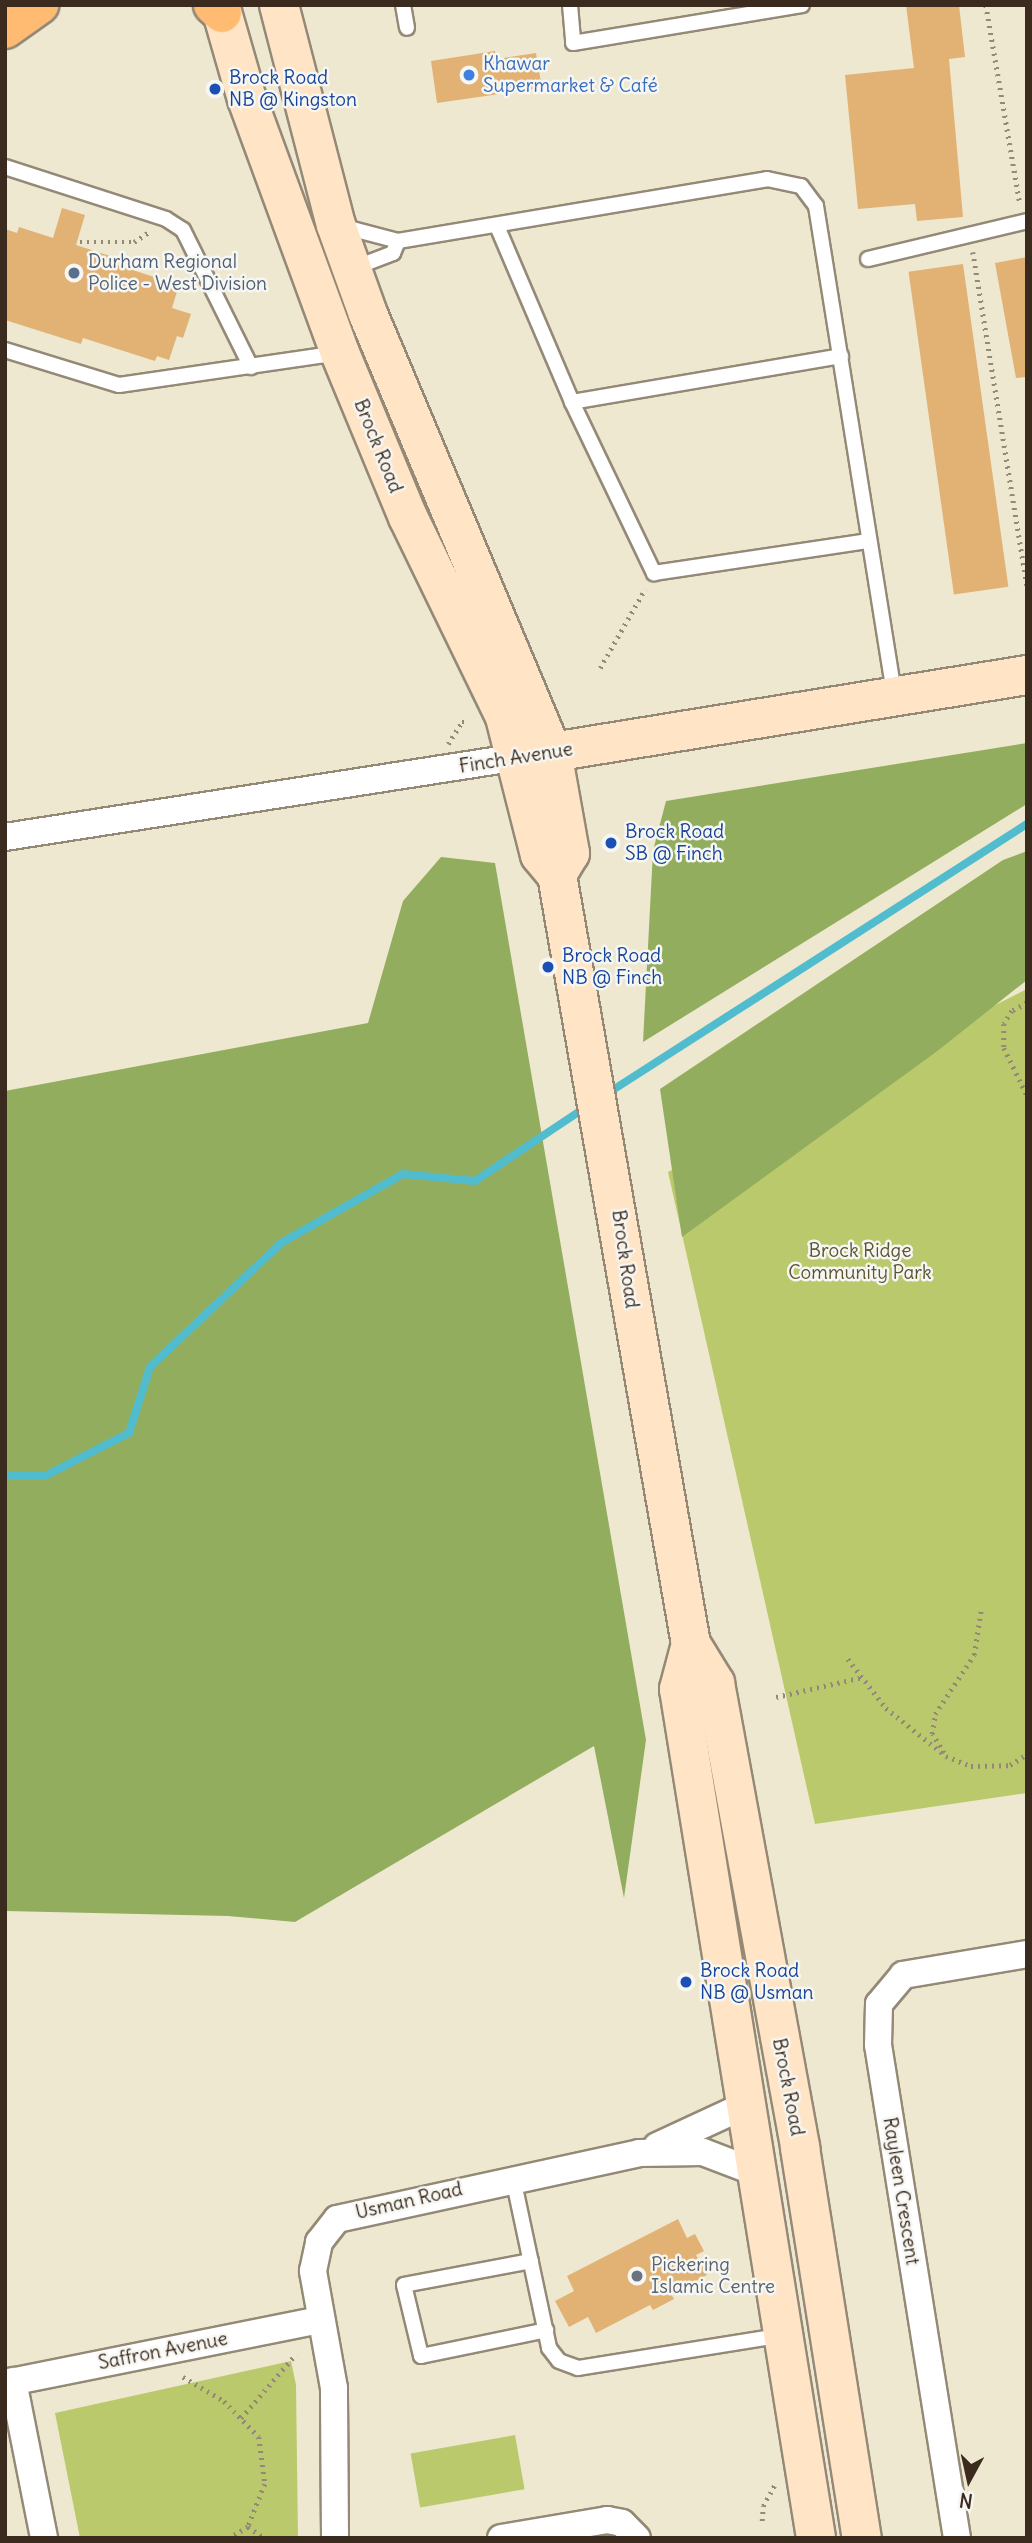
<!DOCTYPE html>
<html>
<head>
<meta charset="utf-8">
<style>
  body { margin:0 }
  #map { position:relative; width:1032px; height:2543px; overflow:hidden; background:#eee8d0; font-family:Delius,sans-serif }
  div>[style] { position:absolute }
  .green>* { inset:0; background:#bac96b; transform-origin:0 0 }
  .forest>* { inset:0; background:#93ad5f }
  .stream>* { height:8px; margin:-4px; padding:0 4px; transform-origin:4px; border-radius:4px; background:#52bccf }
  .building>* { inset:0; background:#e1b274; transform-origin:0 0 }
  .path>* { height:4.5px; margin-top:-2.25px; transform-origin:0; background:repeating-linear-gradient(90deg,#948977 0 2px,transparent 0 7px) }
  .roads { filter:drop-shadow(2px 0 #948977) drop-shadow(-2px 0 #948977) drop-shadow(0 2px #948977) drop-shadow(0 -2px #948977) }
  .service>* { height:14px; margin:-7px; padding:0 7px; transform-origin:7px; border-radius:7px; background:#fff }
  .minor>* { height:26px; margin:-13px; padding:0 13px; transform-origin:13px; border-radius:13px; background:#fff }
  .secondary>* { height:38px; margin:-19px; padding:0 19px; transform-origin:19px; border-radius:19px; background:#ffe4c6 }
  .primary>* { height:38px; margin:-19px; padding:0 19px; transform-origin:19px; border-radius:19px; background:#ffbb71 }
  .dots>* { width:19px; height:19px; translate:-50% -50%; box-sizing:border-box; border:4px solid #f6f6f2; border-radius:50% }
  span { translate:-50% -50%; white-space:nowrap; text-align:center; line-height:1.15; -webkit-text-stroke:5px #f6f6f2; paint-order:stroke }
  .shop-label { font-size:19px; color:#366cbe }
  .left { translate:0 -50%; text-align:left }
  .transit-label { font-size:19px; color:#164399 }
  .service-label { font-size:19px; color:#4e5e75 }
  .street-label { font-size:19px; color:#3b2a1e }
  .park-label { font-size:19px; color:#5b5231 }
  .worship-label { font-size:19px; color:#5b616d }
  .frame { position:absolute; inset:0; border:7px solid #3b2a1e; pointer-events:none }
  .north { position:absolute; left:934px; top:2445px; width:70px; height:70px; -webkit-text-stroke:5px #f6f6f2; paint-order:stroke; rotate:188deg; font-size:19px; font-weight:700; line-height:28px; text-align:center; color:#3b2a1e }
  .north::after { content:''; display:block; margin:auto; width:24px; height:32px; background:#3b2a1e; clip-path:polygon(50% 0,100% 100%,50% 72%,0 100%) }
</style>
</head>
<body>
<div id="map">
  <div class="green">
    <i style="clip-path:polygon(1027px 989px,1027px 1793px,815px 1824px,668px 1172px)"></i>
    <i style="clip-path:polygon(291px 2361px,296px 2385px,298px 2538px,80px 2538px,55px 2413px)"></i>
    <i style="left:515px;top:2435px;width:55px;height:106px;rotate:80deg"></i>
  </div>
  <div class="forest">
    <i style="clip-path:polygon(1027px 743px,1027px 804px,643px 1042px,653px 851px,666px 801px)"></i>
    <i style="clip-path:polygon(1027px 851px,1027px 980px,936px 1052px,682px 1237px,660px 1089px,1003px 860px)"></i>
    <i style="clip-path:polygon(441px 857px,495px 863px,646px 1740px,624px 1898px,594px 1746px,295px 1922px,228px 1916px,5px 1911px,5px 1091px,368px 1023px,403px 901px)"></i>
  </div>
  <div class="stream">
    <i style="left:605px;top:1095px;width:502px;rotate:-32.71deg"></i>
    <i style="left:5px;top:1475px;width:40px;rotate:1.4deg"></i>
    <i style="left:45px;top:1476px;width:94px;rotate:-27.1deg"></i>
    <i style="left:129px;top:1433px;width:69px;rotate:-72.3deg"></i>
    <i style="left:150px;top:1367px;width:180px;rotate:-43.4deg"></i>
    <i style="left:281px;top:1243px;width:140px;rotate:-29.5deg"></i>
    <i style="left:403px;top:1174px;width:72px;rotate:5.6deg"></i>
    <i style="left:475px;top:1181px;width:133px;rotate:-33.7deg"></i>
  </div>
  <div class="building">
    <i style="clip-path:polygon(906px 5px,959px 5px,965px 57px,949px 59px,963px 217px,917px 221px,915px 204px,858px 209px,845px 75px,914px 68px)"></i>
    <i style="clip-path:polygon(495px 51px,497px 59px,536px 53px,542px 88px,437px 103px,431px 61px)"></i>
    <i style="clip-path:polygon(62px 208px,85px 215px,76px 245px,110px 256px,108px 262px,179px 285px,172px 308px,191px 314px,183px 338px,177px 336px,169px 360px,157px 356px,155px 361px,83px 338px,81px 344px,5px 320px,5px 229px,17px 233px,19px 227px,53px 238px)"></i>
    <i style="clip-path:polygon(1027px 257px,1027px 377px,1016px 378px,995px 263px)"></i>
    <i style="left:963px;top:264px;width:326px;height:55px;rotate:82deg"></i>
    <i style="clip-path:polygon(678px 2219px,687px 2238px,695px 2234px,704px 2251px,696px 2255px,707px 2275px,671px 2294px,674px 2299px,653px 2310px,650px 2305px,596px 2333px,588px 2317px,569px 2327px,555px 2301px,574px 2291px,567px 2276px)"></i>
  </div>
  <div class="path">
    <i style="left:986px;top:5px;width:201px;rotate:80.3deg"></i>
    <i style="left:80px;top:242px;width:54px"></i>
    <i style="left:134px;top:242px;width:18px;rotate:-34deg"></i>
    <i style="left:973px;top:252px;width:338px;rotate:80.8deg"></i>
    <i style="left:600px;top:668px;width:91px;rotate:-60.3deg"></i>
    <i style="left:448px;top:744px;width:26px;rotate:-58deg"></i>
    <i style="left:462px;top:722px;width:7px"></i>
    <i style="left:1027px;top:1003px;width:17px;rotate:152deg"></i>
    <i style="left:1012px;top:1011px;width:15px;rotate:122deg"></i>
    <i style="left:1004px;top:1024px;width:24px;rotate:90deg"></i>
    <i style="left:1004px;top:1048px;width:52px;rotate:63.9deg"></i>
    <i style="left:848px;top:1659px;width:62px;rotate:52.2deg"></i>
    <i style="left:886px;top:1708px;width:77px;rotate:38.7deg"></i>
    <i style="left:946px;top:1756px;width:27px;rotate:22deg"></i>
    <i style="left:971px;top:1766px;width:39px;rotate:-1deg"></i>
    <i style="left:1010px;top:1765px;width:20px;rotate:-33deg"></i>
    <i style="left:776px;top:1697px;width:89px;rotate:-12.9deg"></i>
    <i style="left:944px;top:1753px;width:22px;rotate:-122deg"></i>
    <i style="left:932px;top:1734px;width:20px;rotate:-81deg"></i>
    <i style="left:935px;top:1714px;width:71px;rotate:-56.5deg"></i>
    <i style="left:974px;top:1655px;width:46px;rotate:-81.2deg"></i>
    <i style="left:183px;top:2377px;width:48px;rotate:30.3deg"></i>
    <i style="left:224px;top:2401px;width:50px;rotate:45.8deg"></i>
    <i style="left:259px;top:2437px;width:47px;rotate:82.7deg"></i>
    <i style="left:265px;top:2484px;width:46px;rotate:111.6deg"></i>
    <i style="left:248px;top:2527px;width:21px;rotate:149deg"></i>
    <i style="left:241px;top:2418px;width:84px;rotate:-49.3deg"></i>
    <i style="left:762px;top:2521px;width:15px;rotate:-86deg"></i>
    <i style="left:763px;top:2506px;width:26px;rotate:-61deg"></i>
    <i style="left:248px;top:2527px;width:20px;rotate:33deg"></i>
  </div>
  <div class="roads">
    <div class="service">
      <i style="left:403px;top:5px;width:23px;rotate:80deg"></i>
      <i style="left:570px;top:5px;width:38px;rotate:85deg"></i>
      <i style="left:573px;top:43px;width:232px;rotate:-9.4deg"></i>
      <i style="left:5px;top:167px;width:169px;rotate:17.9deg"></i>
      <i style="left:166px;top:219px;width:20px;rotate:33deg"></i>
      <i style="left:183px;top:230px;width:153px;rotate:63.6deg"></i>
      <i style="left:341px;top:226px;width:59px;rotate:14.7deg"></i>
      <i style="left:398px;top:241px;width:374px;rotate:-9.5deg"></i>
      <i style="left:767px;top:179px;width:35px;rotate:12deg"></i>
      <i style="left:801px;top:186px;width:25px;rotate:53deg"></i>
      <i style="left:816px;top:206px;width:494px;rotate:80.9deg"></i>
      <i style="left:497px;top:226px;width:191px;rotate:66.9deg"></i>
      <i style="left:572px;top:402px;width:190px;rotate:64.4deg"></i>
      <i style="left:654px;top:573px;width:217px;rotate:-8.5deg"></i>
      <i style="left:868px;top:259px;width:163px;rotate:-13.4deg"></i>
      <i style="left:354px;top:268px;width:42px;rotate:-21deg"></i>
      <i style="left:393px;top:253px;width:13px;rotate:-67deg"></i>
      <i style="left:5px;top:350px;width:119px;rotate:17.1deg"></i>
      <i style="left:119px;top:385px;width:222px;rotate:-8.3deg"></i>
      <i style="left:572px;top:402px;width:273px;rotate:-9.7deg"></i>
      <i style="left:513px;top:2178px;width:174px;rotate:78deg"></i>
      <i style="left:549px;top:2348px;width:16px;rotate:52deg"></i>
      <i style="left:559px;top:2361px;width:20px;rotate:20deg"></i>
      <i style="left:578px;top:2368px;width:209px;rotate:-9.1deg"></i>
      <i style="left:531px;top:2261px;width:129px;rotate:169.3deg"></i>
      <i style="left:404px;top:2285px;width:73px;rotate:76.5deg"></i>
      <i style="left:421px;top:2356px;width:128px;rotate:-11.7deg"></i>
    </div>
    <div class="minor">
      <i style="left:5px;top:837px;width:520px;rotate:-8.85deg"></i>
      <i style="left:657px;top:2146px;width:100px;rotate:-24.8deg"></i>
      <i style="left:13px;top:2381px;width:160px;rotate:78.8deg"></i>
      <i style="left:5px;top:2383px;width:322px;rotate:-11.3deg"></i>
      <i style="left:335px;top:2538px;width:150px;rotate:-90.4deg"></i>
      <i style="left:334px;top:2388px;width:119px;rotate:-100.2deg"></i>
      <i style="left:313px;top:2271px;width:30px;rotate:-78deg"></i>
      <i style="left:319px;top:2242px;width:29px;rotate:-52deg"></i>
      <i style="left:337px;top:2219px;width:309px;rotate:-12.3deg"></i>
      <i style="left:639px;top:2153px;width:64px;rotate:-0.9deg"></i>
      <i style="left:703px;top:2152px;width:59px;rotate:20.9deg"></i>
      <i style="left:501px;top:2538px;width:108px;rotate:-9.6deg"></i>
      <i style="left:607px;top:2520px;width:15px;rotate:11deg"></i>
      <i style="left:622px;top:2523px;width:21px;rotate:45deg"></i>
      <i style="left:957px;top:2538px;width:499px;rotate:-99.1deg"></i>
      <i style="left:878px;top:2045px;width:41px;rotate:-88.6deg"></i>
      <i style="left:879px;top:2004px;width:38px;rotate:-50deg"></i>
      <i style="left:903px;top:1975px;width:126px;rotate:-9.6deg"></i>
    </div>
    <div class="secondary">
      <i style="left:220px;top:5px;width:98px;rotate:74deg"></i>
      <i style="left:247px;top:99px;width:270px;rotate:69.9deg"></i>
      <i style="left:340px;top:353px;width:178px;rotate:67.5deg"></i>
      <i style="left:408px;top:517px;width:222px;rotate:64.1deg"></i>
      <i style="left:505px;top:717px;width:142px;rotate:75.8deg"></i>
      <i style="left:540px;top:855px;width:26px;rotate:50deg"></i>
      <i style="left:557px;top:875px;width:781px;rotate:80.12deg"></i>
      <i style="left:691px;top:1644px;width:46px;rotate:58.4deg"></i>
      <i style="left:715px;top:1683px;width:473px;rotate:79.6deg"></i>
      <i style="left:800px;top:2148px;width:395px;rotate:81deg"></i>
      <i style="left:279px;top:5px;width:227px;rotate:75.5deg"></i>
      <i style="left:336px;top:225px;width:95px;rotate:70.2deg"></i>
      <i style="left:368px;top:314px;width:475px;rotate:67.2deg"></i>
      <i style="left:552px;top:752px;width:103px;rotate:79.9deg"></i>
      <i style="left:570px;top:853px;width:26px;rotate:121deg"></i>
      <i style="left:528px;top:756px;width:506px;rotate:-9.22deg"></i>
      <i style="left:691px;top:1644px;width:47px;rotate:104.9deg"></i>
      <i style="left:679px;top:1689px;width:860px;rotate:80.83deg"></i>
    </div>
    <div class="primary">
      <i style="left:213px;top:5px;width:12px;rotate:42deg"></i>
      <i style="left:5px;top:29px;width:42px;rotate:-35.2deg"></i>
    </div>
  </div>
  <div class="dots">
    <i style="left:469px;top:75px;background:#3f7fe0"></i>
    <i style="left:215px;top:89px;background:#1a4fb4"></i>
    <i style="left:74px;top:273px;background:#5c6f8a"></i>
    <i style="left:611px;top:843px;background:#1a4fb4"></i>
    <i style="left:548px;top:967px;background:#1a4fb4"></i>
    <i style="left:686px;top:1982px;background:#1a4fb4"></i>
    <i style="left:637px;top:2276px;background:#6b7280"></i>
  </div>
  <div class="shop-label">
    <span class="left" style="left:483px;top:75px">Khawar<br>Supermarket &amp; Café</span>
  </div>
  <div class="transit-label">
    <span class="left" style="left:229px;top:89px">Brock Road<br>NB @ Kingston</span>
    <span class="left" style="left:625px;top:843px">Brock Road<br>SB @ Finch</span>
    <span class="left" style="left:562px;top:967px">Brock Road<br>NB @ Finch</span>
    <span class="left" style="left:700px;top:1982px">Brock Road<br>NB @ Usman</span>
  </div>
  <div class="service-label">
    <span class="left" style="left:88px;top:273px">Durham Regional<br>Police - West Division</span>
  </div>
  <div class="street-label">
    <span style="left:378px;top:446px;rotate:68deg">Brock Road</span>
    <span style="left:516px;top:758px;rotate:-9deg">Finch Avenue</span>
    <span style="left:625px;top:1259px;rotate:82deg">Brock Road</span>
    <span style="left:788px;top:2087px;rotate:79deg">Brock Road</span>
    <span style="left:901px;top:2191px;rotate:81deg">Rayleen Crescent</span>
    <span style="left:409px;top:2201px;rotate:-13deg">Usman Road</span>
    <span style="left:163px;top:2351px;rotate:-11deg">Saffron Avenue</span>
  </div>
  <div class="park-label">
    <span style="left:860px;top:1262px">Brock Ridge<br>Community Park</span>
  </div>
  <div class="worship-label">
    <span class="left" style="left:651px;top:2276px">Pickering<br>Islamic Centre</span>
  </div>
  <div class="frame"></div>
  <div class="north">N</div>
</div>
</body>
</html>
